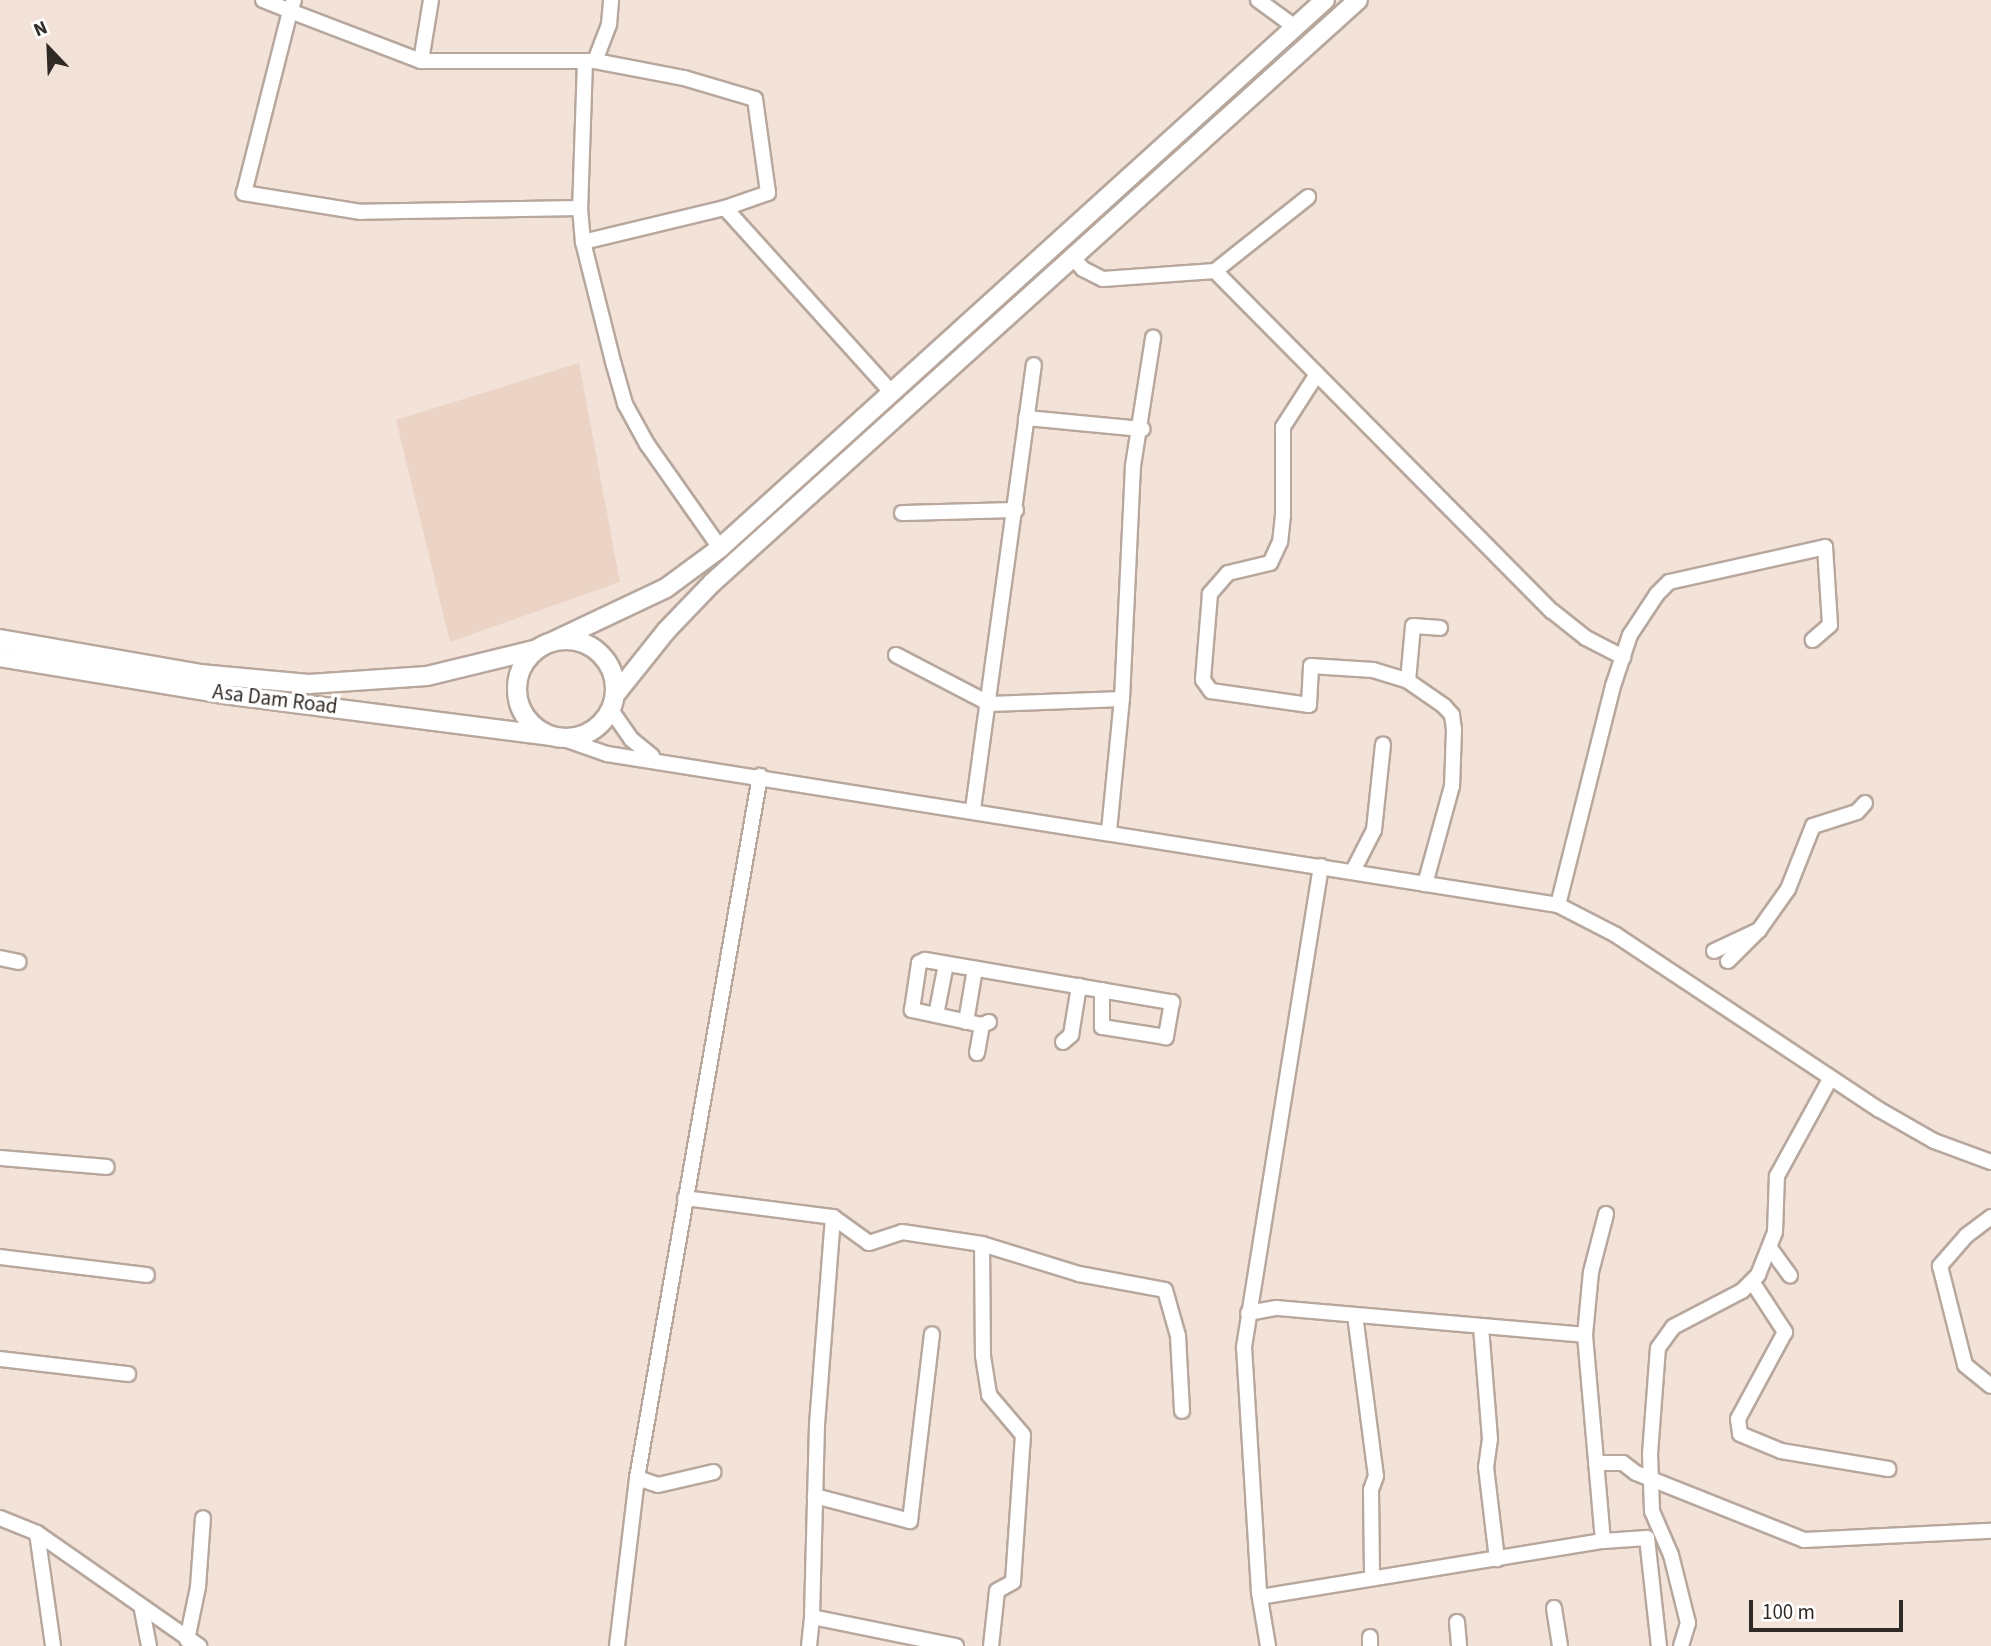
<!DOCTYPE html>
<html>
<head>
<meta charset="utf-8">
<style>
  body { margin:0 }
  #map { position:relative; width:1991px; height:1646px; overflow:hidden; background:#f3e2d8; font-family:"Source Sans 3",sans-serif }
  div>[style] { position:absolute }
  .built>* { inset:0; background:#ebd4c6 }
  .roads { filter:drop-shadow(2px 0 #b7a79d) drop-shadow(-2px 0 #b7a79d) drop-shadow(0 2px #b7a79d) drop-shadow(0 -2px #b7a79d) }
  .minor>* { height:14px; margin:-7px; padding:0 7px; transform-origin:7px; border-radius:7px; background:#fff }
  .major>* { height:18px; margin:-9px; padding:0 9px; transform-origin:9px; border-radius:9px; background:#fff }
  .major>.ring { margin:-9px; padding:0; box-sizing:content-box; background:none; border:18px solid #fff; border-radius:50% }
  span { translate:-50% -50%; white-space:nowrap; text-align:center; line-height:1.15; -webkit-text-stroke:7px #fff; paint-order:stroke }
  .street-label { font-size:21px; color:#302a26 }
  .north { position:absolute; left:14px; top:14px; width:70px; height:70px; -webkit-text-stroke:5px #fff; paint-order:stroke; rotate:337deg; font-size:19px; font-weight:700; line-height:28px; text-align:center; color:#302a26 }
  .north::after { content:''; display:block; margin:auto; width:24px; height:32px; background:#302a26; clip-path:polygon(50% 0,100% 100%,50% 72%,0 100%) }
  .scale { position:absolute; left:1749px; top:1600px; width:154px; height:32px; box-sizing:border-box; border:4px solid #302a26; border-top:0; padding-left:9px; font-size:21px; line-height:24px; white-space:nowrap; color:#302a26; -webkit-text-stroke:5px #fff; paint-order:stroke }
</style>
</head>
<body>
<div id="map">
  <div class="built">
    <i style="clip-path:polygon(579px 363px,620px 582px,450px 642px,396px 420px)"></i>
  </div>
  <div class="roads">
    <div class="minor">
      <i style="left:263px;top:0;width:29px;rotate:22deg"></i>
      <i style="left:290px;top:11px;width:12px;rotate:-70deg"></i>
      <i style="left:1258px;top:0;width:46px;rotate:36.1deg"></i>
      <i style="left:421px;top:61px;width:62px;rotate:-80.7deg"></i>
      <i style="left:585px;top:61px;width:147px;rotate:91.9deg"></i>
      <i style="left:580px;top:208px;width:34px;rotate:85deg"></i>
      <i style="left:583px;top:242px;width:127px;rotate:75.9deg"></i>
      <i style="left:614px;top:365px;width:41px;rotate:74.2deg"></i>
      <i style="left:625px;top:404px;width:46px;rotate:61.2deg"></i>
      <i style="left:647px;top:444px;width:127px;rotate:54.9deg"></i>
      <i style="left:595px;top:61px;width:40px;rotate:-69deg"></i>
      <i style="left:609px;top:24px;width:24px;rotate:-85deg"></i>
      <i style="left:580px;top:208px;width:219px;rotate:179deg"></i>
      <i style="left:361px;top:212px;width:119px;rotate:-170.8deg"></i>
      <i style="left:244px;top:193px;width:188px;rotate:-75.8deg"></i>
      <i style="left:290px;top:11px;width:140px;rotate:20.9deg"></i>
      <i style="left:421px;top:61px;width:174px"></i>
      <i style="left:595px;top:61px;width:91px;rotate:10.8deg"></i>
      <i style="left:684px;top:78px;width:74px;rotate:16.5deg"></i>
      <i style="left:755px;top:99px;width:95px;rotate:82.1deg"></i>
      <i style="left:768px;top:193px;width:46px;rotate:160.8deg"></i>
      <i style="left:583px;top:242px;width:146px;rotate:-13.5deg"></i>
      <i style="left:725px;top:208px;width:249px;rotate:47.9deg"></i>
      <i style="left:1071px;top:256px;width:18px;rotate:47deg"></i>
      <i style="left:1083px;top:269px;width:22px;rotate:27deg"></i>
      <i style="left:1103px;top:279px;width:112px;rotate:-4.1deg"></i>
      <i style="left:1215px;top:271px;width:119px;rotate:-38.5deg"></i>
      <i style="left:1215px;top:271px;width:479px;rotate:45.3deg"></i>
      <i style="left:1552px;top:611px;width:43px;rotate:38.5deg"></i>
      <i style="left:1586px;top:638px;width:42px;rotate:27.2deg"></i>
      <i style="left:1317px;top:374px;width:63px;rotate:122.7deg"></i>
      <i style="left:1283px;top:427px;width:88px;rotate:90deg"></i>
      <i style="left:1283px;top:515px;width:27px;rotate:96deg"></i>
      <i style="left:1280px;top:542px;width:23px;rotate:115deg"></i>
      <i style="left:1270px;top:563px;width:43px;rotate:166.6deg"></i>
      <i style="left:1228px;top:573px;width:28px;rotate:131deg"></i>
      <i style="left:1210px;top:594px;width:86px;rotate:94.7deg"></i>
      <i style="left:1203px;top:680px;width:14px;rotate:54deg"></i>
      <i style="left:1211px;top:691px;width:99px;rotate:8.1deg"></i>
      <i style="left:1309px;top:705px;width:39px;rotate:-87deg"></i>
      <i style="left:1311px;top:666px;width:62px;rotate:3.7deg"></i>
      <i style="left:1373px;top:670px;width:37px;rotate:17deg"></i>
      <i style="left:1408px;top:681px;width:44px;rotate:34.8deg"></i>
      <i style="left:1444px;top:706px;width:12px;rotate:48deg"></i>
      <i style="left:1452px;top:715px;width:15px;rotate:82deg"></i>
      <i style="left:1454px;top:730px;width:56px;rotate:92deg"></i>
      <i style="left:1452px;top:786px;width:102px;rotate:105.4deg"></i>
      <i style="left:1026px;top:418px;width:117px;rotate:5.4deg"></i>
      <i style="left:902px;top:513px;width:114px;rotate:-1.5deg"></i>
      <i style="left:896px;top:655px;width:106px;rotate:27.5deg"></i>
      <i style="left:990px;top:704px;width:132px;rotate:-2.2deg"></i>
      <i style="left:1408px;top:681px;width:55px;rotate:-84.8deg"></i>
      <i style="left:1413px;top:626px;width:27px;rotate:4deg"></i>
      <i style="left:611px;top:710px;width:35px;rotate:55deg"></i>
      <i style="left:631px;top:739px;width:27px;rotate:39deg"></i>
      <i style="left:561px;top:738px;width:49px;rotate:19.2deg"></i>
      <i style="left:607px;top:754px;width:963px;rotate:9.02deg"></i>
      <i style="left:1558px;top:905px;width:65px;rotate:27.3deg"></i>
      <i style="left:1616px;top:935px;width:315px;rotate:33.6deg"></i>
      <i style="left:1878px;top:1109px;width:64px;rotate:29.7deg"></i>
      <i style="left:1934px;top:1141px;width:61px;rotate:20.2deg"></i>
      <i style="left:973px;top:809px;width:448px;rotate:-82.2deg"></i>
      <i style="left:1109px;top:831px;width:133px;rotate:-84.4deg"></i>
      <i style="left:1122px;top:699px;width:233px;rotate:-87.3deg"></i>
      <i style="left:1133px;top:466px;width:130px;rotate:-81.1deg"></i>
      <i style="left:1353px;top:871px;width:46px;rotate:-62.9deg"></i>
      <i style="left:1374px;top:830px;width:86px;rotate:-84deg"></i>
      <i style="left:1558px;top:905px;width:226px;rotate:-75.9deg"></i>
      <i style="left:1613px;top:686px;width:54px;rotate:-71.6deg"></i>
      <i style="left:1630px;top:635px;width:49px;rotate:-56.6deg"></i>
      <i style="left:1657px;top:594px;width:17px;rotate:-45deg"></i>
      <i style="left:1669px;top:582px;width:160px;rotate:-12.6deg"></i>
      <i style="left:1825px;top:547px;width:78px;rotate:86.3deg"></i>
      <i style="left:1830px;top:625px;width:23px;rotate:139deg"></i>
      <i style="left:1759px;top:930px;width:50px;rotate:-54.7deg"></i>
      <i style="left:1788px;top:889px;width:68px;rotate:-68.4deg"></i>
      <i style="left:1813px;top:826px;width:46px;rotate:-17.7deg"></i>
      <i style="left:1857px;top:812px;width:12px;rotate:-48deg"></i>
      <i style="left:1714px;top:951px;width:50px;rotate:-25deg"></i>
      <i style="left:1759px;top:930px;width:44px;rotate:135deg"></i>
      <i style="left:0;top:958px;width:19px;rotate:12deg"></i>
      <i style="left:936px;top:1015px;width:52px;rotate:-78.9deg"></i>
      <i style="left:966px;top:1022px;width:54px;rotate:-80.4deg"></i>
      <i style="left:989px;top:1022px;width:8px;rotate:157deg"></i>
      <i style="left:982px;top:1025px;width:72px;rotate:-167.9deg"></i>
      <i style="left:912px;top:1010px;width:48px;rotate:-81.5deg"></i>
      <i style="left:919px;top:963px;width:7px;rotate:-27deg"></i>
      <i style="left:925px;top:960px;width:251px;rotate:9.7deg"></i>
      <i style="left:1172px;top:1002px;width:36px;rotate:100deg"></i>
      <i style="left:1166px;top:1037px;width:65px;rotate:-171.1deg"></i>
      <i style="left:1102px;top:1027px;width:37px;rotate:-90deg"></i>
      <i style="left:1063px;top:1042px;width:11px;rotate:-41deg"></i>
      <i style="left:1071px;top:1035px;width:50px;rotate:-80.7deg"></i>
      <i style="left:977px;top:1053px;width:28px;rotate:-80deg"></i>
      <i style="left:0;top:1158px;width:107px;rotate:4.8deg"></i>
      <i style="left:685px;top:1198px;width:149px;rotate:7.3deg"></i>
      <i style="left:833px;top:1217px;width:209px;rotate:94.4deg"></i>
      <i style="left:817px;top:1425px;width:192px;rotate:91.5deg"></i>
      <i style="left:812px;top:1617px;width:147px;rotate:11.4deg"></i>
      <i style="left:833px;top:1217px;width:44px;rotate:35.8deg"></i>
      <i style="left:869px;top:1243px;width:35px;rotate:-18deg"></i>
      <i style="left:902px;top:1232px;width:81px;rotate:8.5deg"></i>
      <i style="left:982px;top:1244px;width:112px;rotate:89.5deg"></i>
      <i style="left:983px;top:1356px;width:39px;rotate:81deg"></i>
      <i style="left:989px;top:1395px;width:52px;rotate:49.6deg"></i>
      <i style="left:1023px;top:1435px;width:147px;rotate:93.9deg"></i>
      <i style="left:1013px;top:1582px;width:18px;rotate:151deg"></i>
      <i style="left:997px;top:1591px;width:55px;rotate:96.2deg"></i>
      <i style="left:1991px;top:1217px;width:31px;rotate:143deg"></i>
      <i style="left:1966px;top:1236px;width:40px;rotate:131deg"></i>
      <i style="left:1940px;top:1266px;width:102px;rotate:75.8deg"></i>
      <i style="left:1965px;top:1365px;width:33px;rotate:39deg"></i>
      <i style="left:982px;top:1244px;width:102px;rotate:17.2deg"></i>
      <i style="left:1079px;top:1274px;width:87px;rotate:10.5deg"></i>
      <i style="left:1165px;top:1290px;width:48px;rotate:74.2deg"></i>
      <i style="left:1178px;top:1336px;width:75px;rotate:86.9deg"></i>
      <i style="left:1770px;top:1248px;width:34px;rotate:54deg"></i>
      <i style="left:0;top:1257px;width:148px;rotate:7deg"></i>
      <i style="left:1753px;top:1283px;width:59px;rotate:56.9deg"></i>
      <i style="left:1785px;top:1332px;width:99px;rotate:118.4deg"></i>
      <i style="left:1738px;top:1419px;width:15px;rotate:82deg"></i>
      <i style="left:1740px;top:1434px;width:44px;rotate:22.5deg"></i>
      <i style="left:1781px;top:1451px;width:109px;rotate:9.5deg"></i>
      <i style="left:1248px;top:1313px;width:29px;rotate:-10deg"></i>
      <i style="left:1277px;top:1308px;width:309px;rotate:5deg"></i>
      <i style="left:1355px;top:1315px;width:162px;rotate:82.6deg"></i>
      <i style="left:1376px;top:1476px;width:15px;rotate:110deg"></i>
      <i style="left:1371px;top:1490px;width:87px;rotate:89.3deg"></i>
      <i style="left:1481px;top:1327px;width:112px;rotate:85.4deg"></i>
      <i style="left:1490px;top:1439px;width:28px;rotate:98deg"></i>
      <i style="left:1486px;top:1467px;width:93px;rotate:83.2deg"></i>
      <i style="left:0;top:1359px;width:129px;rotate:6.7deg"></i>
      <i style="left:1596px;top:1463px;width:27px"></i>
      <i style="left:1623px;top:1463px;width:16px;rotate:38deg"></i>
      <i style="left:1636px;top:1473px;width:181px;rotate:21.7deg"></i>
      <i style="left:1804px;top:1540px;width:187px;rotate:-2.8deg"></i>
      <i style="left:637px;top:1478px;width:22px;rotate:18deg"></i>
      <i style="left:658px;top:1485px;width:57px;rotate:-13.1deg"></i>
      <i style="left:815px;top:1496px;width:98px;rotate:14.7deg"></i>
      <i style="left:910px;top:1521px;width:188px;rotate:-83.3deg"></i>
      <i style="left:0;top:1518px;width:40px;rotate:22deg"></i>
      <i style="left:37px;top:1533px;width:198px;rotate:34.9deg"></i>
      <i style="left:37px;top:1533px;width:114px;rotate:81.9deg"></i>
      <i style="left:1603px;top:1541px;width:44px;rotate:-3.9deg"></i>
      <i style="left:1647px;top:1538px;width:109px;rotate:83.7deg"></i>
      <i style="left:1260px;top:1597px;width:348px;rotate:-9.3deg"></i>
      <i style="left:1603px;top:1541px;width:207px;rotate:-95deg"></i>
      <i style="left:1585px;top:1335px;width:63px;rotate:-84.6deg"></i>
      <i style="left:1591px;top:1272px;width:60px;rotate:-75.5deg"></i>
      <i style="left:1554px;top:1608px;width:38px;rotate:81deg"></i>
      <i style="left:142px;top:1610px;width:37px;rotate:79deg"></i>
      <i style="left:1457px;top:1622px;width:24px;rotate:85deg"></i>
      <i style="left:1370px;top:1637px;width:9px;rotate:90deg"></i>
      <i style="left:187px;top:1640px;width:54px;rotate:-78.3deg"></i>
      <i style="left:198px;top:1587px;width:69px;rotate:-85.9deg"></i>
      <i style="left:617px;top:1646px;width:169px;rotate:-83.2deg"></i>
      <i style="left:637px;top:1478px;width:713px;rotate:-80.06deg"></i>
      <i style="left:809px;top:1646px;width:29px;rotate:-84deg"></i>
      <i style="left:1268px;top:1646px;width:55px;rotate:-99.5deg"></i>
      <i style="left:1259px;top:1592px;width:245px;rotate:-93.5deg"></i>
      <i style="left:1244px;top:1347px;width:487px;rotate:-80.9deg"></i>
      <i style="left:1681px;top:1646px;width:24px;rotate:-73deg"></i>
      <i style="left:1688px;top:1623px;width:70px;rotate:-104deg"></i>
      <i style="left:1671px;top:1555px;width:48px;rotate:-113.4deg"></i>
      <i style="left:1652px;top:1511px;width:57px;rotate:-92deg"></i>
      <i style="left:1650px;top:1454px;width:106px;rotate:-85.7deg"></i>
      <i style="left:1658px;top:1348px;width:26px;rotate:-54deg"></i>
      <i style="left:1673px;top:1327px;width:78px;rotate:-27.6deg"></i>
      <i style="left:1742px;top:1291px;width:23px;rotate:-45deg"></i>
      <i style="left:1758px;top:1275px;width:46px;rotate:-68.4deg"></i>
      <i style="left:1775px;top:1232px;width:56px;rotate:-88deg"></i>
      <i style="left:1777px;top:1176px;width:111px;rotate:-61.3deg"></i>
    </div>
    <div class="major">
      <i style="left:0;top:639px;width:203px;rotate:9.9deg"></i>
      <i style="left:200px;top:674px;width:109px;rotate:5.2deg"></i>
      <i style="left:309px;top:684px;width:118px;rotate:-3.9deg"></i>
      <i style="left:427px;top:676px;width:114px;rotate:-13.7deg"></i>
      <i class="ring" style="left:517px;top:640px;width:80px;height:80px"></i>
      <i style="left:554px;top:641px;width:124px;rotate:-25.3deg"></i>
      <i style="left:666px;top:588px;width:67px;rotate:-36.5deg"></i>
      <i style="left:720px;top:548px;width:816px;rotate:-42.17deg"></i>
      <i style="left:0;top:657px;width:226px;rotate:9.4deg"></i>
      <i style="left:223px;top:694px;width:330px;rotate:7.3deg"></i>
      <i style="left:615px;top:695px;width:82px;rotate:-51.4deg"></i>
      <i style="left:666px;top:631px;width:66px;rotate:-46.2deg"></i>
      <i style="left:712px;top:583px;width:870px;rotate:-42.07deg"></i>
    </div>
  </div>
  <div class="street-label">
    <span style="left:275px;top:699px;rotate:7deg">Asa Dam Road</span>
  </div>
  <div class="north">N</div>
  <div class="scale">100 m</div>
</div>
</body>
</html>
